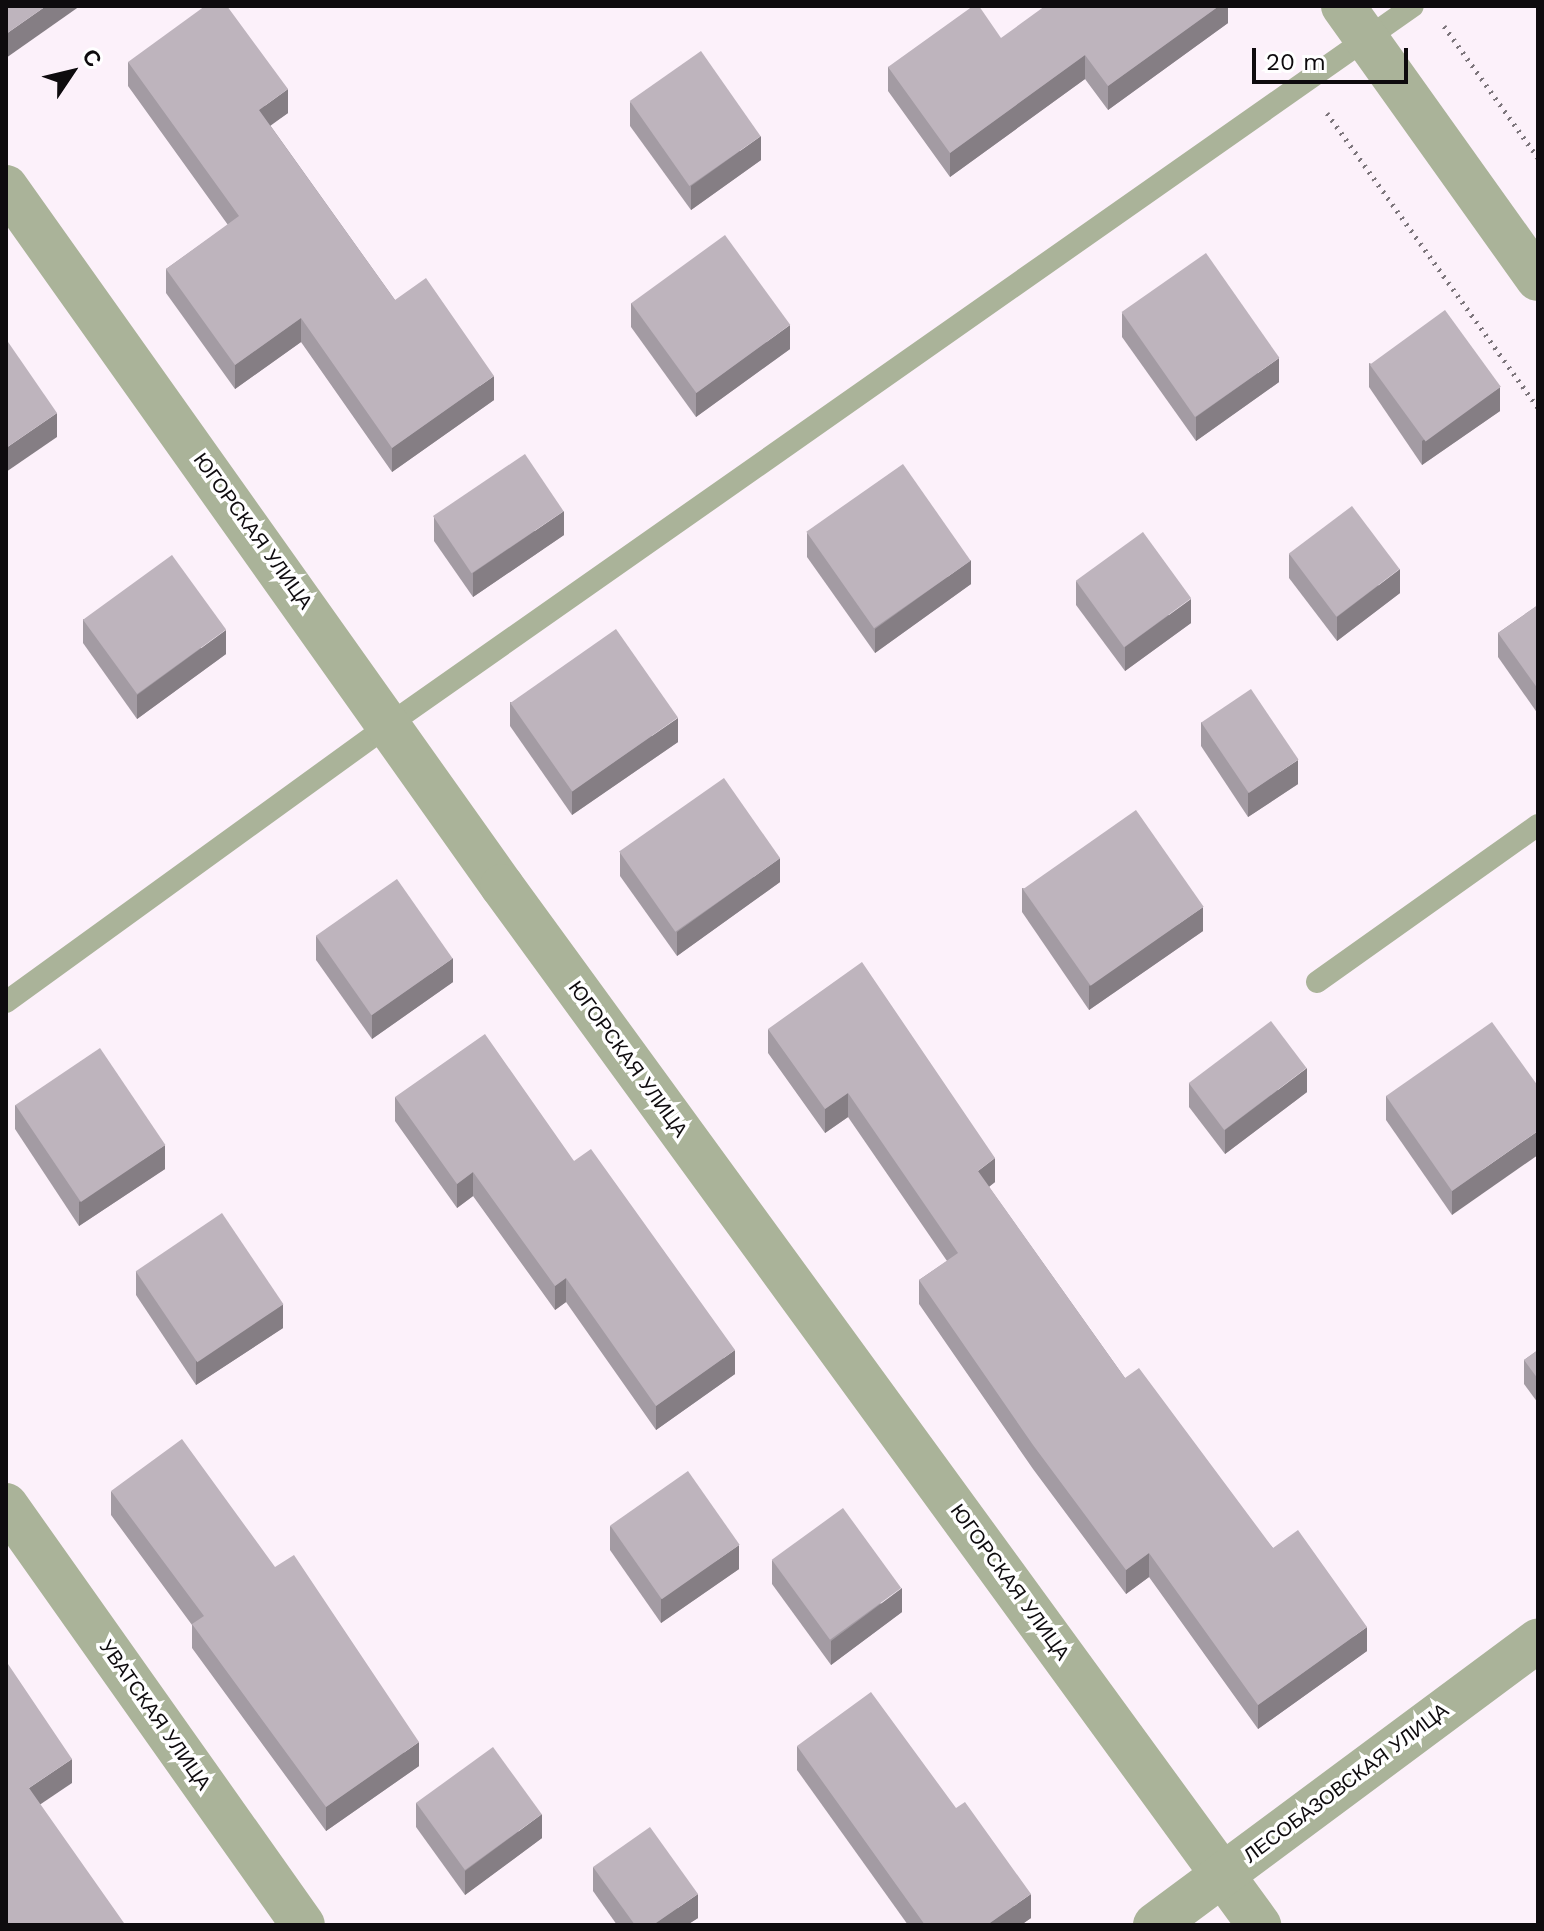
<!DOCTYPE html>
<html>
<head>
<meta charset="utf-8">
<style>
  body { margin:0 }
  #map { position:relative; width:1544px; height:1931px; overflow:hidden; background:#fcf1fa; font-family:"Work Sans",sans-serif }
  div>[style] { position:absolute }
  .path>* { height:5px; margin-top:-2.5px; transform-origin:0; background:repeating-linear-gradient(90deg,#7c757b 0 2px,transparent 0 8px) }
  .service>* { height:22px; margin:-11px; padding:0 11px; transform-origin:11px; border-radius:11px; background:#aab399 }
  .minor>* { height:44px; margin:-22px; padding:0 22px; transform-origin:22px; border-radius:22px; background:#aab399 }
  .wall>* { inset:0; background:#a39ba3 }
  .shaded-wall>* { inset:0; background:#857e84 }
  .building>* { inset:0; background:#beb4bd; transform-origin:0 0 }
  span { translate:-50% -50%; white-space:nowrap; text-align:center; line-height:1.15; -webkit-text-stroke:7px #fff; paint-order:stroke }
  .street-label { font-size:20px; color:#0e0b0e }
  .frame { position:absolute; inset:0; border:8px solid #0e0b0e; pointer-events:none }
  .north { position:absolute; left:32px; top:32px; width:80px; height:80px; -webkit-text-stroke:6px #fff; paint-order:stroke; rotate:55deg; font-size:22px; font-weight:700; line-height:32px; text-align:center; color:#0e0b0e }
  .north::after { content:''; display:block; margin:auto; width:28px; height:36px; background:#0e0b0e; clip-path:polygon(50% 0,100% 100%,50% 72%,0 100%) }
  .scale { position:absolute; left:1252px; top:48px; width:156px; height:36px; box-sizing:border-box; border:4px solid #0e0b0e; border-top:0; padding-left:10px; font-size:24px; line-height:28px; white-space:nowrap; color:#0e0b0e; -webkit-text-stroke:6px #fff; paint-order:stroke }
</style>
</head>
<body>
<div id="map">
  <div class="path">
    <i style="left:1444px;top:26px;width:162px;rotate:54.5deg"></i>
    <i style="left:1327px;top:113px;width:363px;rotate:54.4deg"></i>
  </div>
  <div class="service">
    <i style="left:1317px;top:982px;width:271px;rotate:-35.4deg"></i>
    <i style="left:6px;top:1002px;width:475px;rotate:-35.9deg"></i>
    <i style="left:391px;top:723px;width:1248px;rotate:-35.05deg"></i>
  </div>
  <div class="minor">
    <i style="left:1343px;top:6px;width:335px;rotate:54.5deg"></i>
    <i style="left:6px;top:187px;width:857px;rotate:54.64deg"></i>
    <i style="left:502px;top:886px;width:1286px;rotate:53.92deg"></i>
    <i style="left:6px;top:1505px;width:514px;rotate:54.73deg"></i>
    <i style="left:1155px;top:1925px;width:477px;rotate:-36.6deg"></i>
  </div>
  <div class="wall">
    <i style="clip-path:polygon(1228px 6px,1228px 23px,1108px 110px,1085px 79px,950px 177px,888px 91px,888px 67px,1001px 38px)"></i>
    <i style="clip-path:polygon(128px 62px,288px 113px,270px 125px,395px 300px,494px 400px,392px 472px,301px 342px,235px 389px,166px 293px,166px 269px,228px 225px,128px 86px)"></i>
    <i style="clip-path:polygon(630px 102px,761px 160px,691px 210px,630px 126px)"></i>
    <i style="clip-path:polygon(631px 303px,790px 349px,696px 417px,631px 327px)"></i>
    <i style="clip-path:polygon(1122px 313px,1279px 382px,1196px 441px,1122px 337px)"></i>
    <i style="clip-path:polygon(1369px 363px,1500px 411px,1422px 465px,1369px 387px)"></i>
    <i style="clip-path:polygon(434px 517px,564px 535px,473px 597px,434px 541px)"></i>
    <i style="clip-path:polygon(807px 533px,971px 584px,875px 653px,807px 557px)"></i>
    <i style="clip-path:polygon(1289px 554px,1400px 593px,1337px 641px,1289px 578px)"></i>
    <i style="clip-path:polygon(1076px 581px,1191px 623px,1125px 671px,1076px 605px)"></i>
    <i style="clip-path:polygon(1538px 605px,1538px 714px,1498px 657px,1498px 633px)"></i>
    <i style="clip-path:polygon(83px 619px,226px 654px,137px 719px,83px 643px)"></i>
    <i style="clip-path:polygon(510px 702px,678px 742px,572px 815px,510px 726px)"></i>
    <i style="clip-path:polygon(1201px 722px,1298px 784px,1248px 817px,1201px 746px)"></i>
    <i style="clip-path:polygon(620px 852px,780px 882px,677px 956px,620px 876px)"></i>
    <i style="clip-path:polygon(1022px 888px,1203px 931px,1089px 1010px,1022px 912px)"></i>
    <i style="clip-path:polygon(316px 936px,453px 982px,372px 1039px,316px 960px)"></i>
    <i style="clip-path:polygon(768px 1029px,995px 1182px,989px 1187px,1125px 1378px,1273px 1548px,1367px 1651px,1258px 1729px,1149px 1577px,1126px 1594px,1033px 1469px,919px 1304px,919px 1280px,947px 1261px,848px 1117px,825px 1133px,768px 1053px)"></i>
    <i style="clip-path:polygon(1189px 1083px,1307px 1092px,1225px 1154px,1189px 1107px)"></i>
    <i style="clip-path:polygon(1538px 1086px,1452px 1215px,1386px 1120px,1386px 1096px)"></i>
    <i style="clip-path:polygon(395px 1097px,574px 1161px,735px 1374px,656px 1430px,566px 1302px,555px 1310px,473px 1196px,457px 1208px,395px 1121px)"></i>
    <i style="clip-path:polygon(15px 1105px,165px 1169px,79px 1226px,15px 1129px)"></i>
    <i style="clip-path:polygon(136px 1271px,283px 1328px,196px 1385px,136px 1295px)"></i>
    <i style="clip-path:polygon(1538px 1350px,1538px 1403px,1524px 1384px,1524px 1360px)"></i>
    <i style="clip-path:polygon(111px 1491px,419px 1766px,326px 1831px,192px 1648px,192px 1625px,111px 1515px)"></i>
    <i style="clip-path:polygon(610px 1526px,739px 1569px,661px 1623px,610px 1550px)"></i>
    <i style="clip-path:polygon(772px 1560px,902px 1612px,831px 1665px,772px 1584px)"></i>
    <i style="clip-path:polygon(797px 1746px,1031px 1918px,1021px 1925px,908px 1925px,797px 1770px)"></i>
    <i style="clip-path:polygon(416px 1803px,542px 1838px,465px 1895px,416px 1827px)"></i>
    <i style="clip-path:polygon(593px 1867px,698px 1918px,687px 1925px,617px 1925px,593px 1891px)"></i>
  </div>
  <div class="shaded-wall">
    <i style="clip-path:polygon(46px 6px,80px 6px,6px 58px,6px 34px)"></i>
    <i style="clip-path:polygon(1219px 6px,1228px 6px,1228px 23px,1108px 110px,1108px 86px)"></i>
    <i style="clip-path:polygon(1085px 55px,1085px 79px,950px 177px,950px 153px)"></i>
    <i style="clip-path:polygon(288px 89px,288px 113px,259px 134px,259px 110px)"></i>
    <i style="clip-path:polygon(761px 136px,761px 160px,691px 210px,691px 186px)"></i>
    <i style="clip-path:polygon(301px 318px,301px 342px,235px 389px,235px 365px)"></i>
    <i style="clip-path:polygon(790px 325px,790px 349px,696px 417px,696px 393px)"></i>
    <i style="clip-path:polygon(1279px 358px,1279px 382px,1196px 441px,1196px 417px)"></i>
    <i style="clip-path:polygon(494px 376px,494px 400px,392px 472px,392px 448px)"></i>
    <i style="clip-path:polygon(1500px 387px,1500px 411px,1422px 465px,1422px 441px)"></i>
    <i style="clip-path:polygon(57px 413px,57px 437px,6px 472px,6px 448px)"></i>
    <i style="clip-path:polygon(564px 511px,564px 535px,473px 597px,473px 573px)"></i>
    <i style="clip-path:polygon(971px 560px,971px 584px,875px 653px,875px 629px)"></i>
    <i style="clip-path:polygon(1400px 569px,1400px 593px,1337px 641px,1337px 617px)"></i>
    <i style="clip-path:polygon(1191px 599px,1191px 623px,1125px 671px,1125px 647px)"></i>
    <i style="clip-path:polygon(226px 630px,226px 654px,137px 719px,137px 695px)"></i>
    <i style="clip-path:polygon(678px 718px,678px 742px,572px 815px,572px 791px)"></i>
    <i style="clip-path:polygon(1298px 760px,1298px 784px,1248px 817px,1248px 793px)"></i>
    <i style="clip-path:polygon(780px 858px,780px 882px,677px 956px,677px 932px)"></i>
    <i style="clip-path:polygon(1203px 907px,1203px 931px,1089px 1010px,1089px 986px)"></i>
    <i style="clip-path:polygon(453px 958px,453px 982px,372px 1039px,372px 1015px)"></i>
    <i style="clip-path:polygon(1307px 1068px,1307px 1092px,1225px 1154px,1225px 1130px)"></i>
    <i style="clip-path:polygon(848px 1093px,848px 1117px,825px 1133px,825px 1109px)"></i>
    <i style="clip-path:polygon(1538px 1131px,1538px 1155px,1452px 1215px,1452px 1191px)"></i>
    <i style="clip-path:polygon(165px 1145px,165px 1169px,79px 1226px,79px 1202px)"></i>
    <i style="clip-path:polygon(995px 1158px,995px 1182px,978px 1195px,978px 1171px)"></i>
    <i style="clip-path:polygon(473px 1172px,473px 1196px,457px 1208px,457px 1184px)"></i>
    <i style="clip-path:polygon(566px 1278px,566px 1302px,555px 1310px,555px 1286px)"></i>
    <i style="clip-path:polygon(283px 1304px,283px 1328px,196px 1385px,196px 1361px)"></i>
    <i style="clip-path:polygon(735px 1350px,735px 1374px,656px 1430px,656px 1406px)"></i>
    <i style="clip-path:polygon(739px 1545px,739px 1569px,661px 1623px,661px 1599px)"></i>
    <i style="clip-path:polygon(1149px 1553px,1149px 1577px,1126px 1594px,1126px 1570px)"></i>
    <i style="clip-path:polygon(902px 1588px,902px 1612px,831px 1665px,831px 1641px)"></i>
    <i style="clip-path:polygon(1367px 1627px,1367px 1651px,1258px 1729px,1258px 1705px)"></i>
    <i style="clip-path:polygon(419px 1742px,419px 1766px,326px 1831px,326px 1807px)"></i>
    <i style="clip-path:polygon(72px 1759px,72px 1783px,29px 1812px,29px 1788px)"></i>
    <i style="clip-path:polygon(542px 1814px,542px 1838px,465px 1895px,465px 1871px)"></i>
    <i style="clip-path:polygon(698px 1894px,698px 1918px,687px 1925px,653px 1925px)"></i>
    <i style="clip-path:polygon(1031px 1894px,1031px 1918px,1021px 1925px,987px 1925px)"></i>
  </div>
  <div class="building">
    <i style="clip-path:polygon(6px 6px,46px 6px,6px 34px)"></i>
    <i style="clip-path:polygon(205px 6px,227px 6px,288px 89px,259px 110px,395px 300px,426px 278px,494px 376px,392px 448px,301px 318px,235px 365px,166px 269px,239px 216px,128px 62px)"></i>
    <i style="clip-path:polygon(973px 6px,979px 6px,1001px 38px,1045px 6px,1219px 6px,1108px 86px,1085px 55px,950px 153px,888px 67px)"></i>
    <i style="left:701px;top:51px;width:104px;height:87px;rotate:55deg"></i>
    <i style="left:725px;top:235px;width:111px;height:116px;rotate:54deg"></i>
    <i style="left:1206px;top:253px;width:128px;height:103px;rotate:55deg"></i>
    <i style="left:1445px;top:310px;width:95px;height:93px;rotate:54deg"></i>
    <i style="clip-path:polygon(6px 339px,57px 413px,6px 448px)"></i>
    <i style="left:525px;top:454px;width:69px;height:111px;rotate:56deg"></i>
    <i style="left:903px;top:464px;width:118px;height:118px;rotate:55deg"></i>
    <i style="left:1352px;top:506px;width:79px;height:79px;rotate:53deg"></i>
    <i style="left:1143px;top:532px;width:82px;height:83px;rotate:54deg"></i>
    <i style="left:172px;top:555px;width:92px;height:110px;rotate:54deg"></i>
    <i style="clip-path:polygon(1538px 605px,1538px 689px,1498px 633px)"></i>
    <i style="left:616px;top:629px;width:108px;height:129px;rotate:55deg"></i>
    <i style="left:1251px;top:689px;width:85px;height:60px;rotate:56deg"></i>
    <i style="left:724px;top:778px;width:98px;height:128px;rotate:55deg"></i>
    <i style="left:1136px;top:810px;width:118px;height:138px;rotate:55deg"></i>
    <i style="left:397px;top:879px;width:97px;height:99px;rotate:55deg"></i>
    <i style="clip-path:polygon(862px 962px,995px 1158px,978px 1171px,1125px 1378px,1139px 1368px,1273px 1548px,1298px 1530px,1367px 1627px,1258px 1705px,1149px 1553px,1126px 1570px,1033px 1445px,919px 1280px,958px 1253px,848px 1093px,825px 1109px,768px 1029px)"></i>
    <i style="left:1271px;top:1021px;width:59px;height:103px;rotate:53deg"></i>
    <i style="clip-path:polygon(1492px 1022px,1538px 1086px,1538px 1131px,1452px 1191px,1386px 1096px)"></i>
    <i style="clip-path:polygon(485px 1034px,574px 1161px,591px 1149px,735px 1350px,656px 1406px,566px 1278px,555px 1286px,473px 1172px,457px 1184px,395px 1097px)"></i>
    <i style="left:100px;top:1048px;width:117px;height:102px;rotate:56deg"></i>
    <i style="left:222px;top:1213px;width:110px;height:104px;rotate:56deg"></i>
    <i style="clip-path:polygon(1538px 1350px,1538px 1379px,1524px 1360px)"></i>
    <i style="clip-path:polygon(182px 1439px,275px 1567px,294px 1555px,419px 1742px,326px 1807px,192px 1624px,204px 1616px,111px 1491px)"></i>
    <i style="left:688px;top:1471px;width:90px;height:95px;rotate:55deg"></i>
    <i style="left:843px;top:1508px;width:99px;height:88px;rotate:54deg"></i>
    <i style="clip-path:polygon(6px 1661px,72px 1759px,29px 1788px,124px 1923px,121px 1925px,6px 1925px)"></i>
    <i style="clip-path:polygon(871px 1692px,956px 1808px,965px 1802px,1031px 1894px,987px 1925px,925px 1925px,797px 1746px)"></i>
    <i style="left:493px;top:1747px;width:83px;height:95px;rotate:54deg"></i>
    <i style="clip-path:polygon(650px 1827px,698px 1894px,653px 1925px,635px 1925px,593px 1867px)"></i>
  </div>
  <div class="street-label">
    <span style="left:253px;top:531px;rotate:54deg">ЮГОРСКАЯ УЛИЦА</span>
    <span style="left:628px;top:1059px;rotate:54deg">ЮГОРСКАЯ УЛИЦА</span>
    <span style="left:1010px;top:1582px;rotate:54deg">ЮГОРСКАЯ УЛИЦА</span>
    <span style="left:155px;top:1715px;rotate:55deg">УВАТСКАЯ УЛИЦА</span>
    <span style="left:1346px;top:1783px;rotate:-37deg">ЛЕСОБАЗОВСКАЯ УЛИЦА</span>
  </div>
  <div class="frame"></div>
  <div class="north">С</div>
  <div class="scale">20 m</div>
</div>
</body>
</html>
